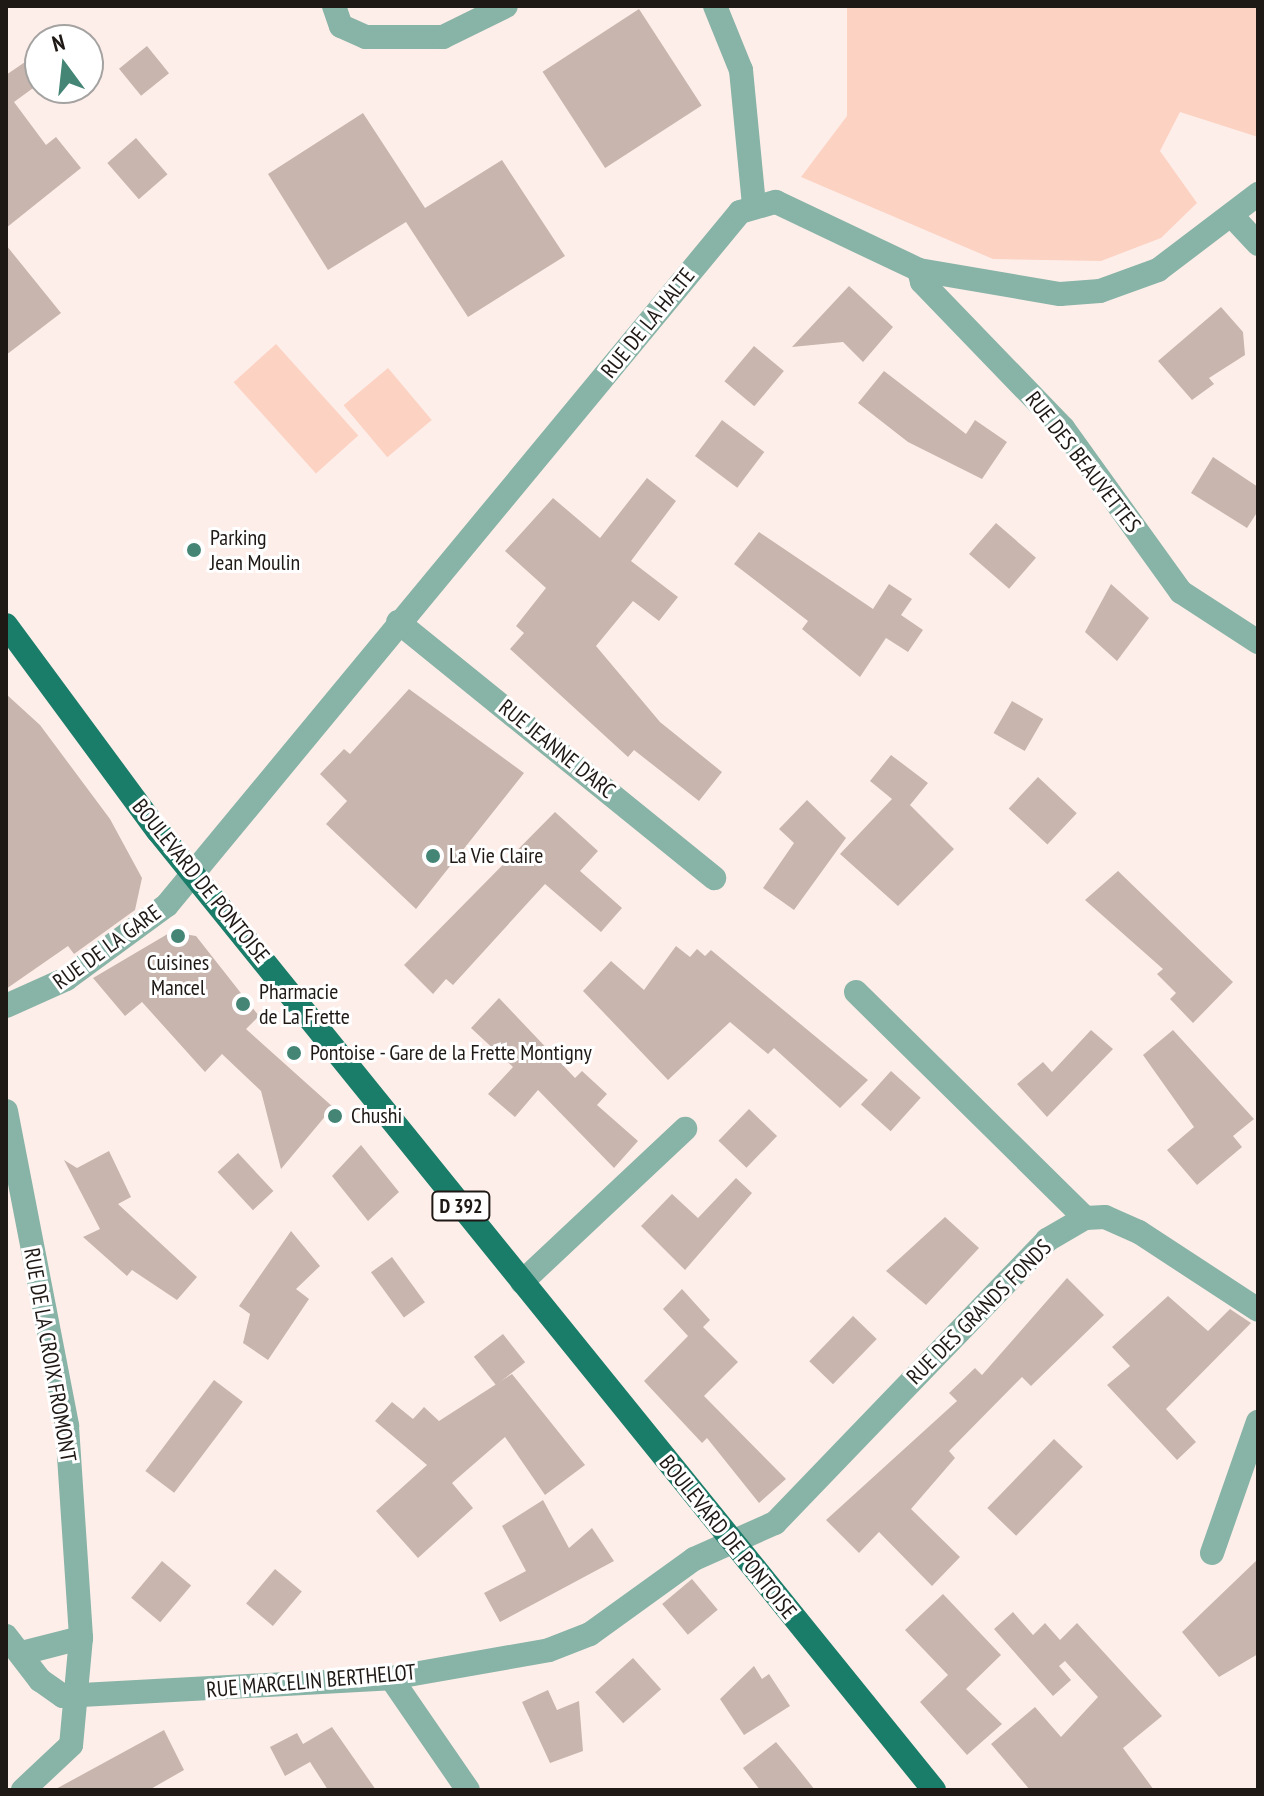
<!DOCTYPE html>
<html>
<head>
<meta charset="utf-8">
<style>
  body { margin:0 }
  #map { position:relative; width:1264px; height:1796px; overflow:hidden; background:#feeee9; font-family:"PT Sans Narrow",sans-serif }
  div>[style] { position:absolute }
  .green>* { inset:0; background:#fcd2c3; transform-origin:0 0 }
  .building>* { inset:0; background:#c7b5ae; transform-origin:0 0 }
  .minor>* { height:24px; margin:-12px; padding:0 12px; transform-origin:12px; border-radius:12px; background:#88b3a7 }
  .major>* { height:24px; margin:-12px; padding:0 12px; transform-origin:12px; border-radius:12px; background:#1a7d69 }
  .dots>* { width:22px; height:22px; translate:-50% -50%; box-sizing:border-box; border:4px solid #fff; border-radius:50% }
  span { translate:-50% -50%; white-space:nowrap; text-align:center; line-height:1.15; -webkit-text-stroke:6px #fff; paint-order:stroke }
  .shield-label span { padding:2px 6px; background:#fff; border:2px solid; border-radius:6px; -webkit-text-stroke-width:0 }
  .shield-label { font-size:20px; color:#1f1916; font-weight:700 }
  .street-label { font-size:22px; color:#1f1916 }
  .poi-label { font-size:22px; color:#1f1916 }
  .left { translate:0 -50%; text-align:left }
  .frame { position:absolute; inset:0; border:8px solid #1f1916; pointer-events:none }
  .north { position:absolute; left:24px; top:24px; width:80px; height:80px; box-sizing:border-box; background:#fff; border:2px solid #a5a3a2; border-radius:50%; rotate:345deg; font-size:22px; font-weight:700; line-height:32px; text-align:center; color:#1f1916 }
  .north::after { content:''; display:block; margin:auto; width:28px; height:36px; background:#448575; clip-path:polygon(50% 0,100% 100%,50% 72%,0 100%) }
</style>
</head>
<body>
<div id="map">
  <div class="green">
    <i style="clip-path:polygon(847px 6px,1258px 6px,1258px 137px,1180px 112px,1160px 151px,1197px 203px,1161px 238px,1101px 261px,993px 259px,801px 177px,847px 116px)"></i>
    <i style="left:276px;top:344px;width:123px;height:57px;rotate:48deg"></i>
    <i style="left:388px;top:368px;width:68px;height:58px;rotate:50deg"></i>
  </div>
  <div class="building">
    <i style="left:639px;top:9px;width:115px;height:115px;rotate:57deg"></i>
    <i style="left:147px;top:46px;width:35px;height:36px;rotate:51deg"></i>
    <i style="clip-path:polygon(25px 62px,40px 83px,14px 102px,46px 145px,56px 137px,81px 168px,6px 228px,6px 75px)"></i>
    <i style="clip-path:polygon(363px 113px,425px 208px,502px 160px,565px 256px,468px 317px,406px 222px,328px 270px,268px 174px)"></i>
    <i style="left:136px;top:138px;width:48px;height:38px;rotate:49deg"></i>
    <i style="clip-path:polygon(6px 245px,61px 313px,6px 355px)"></i>
    <i style="clip-path:polygon(849px 286px,893px 327px,863px 362px,843px 342px,792px 347px)"></i>
    <i style="clip-path:polygon(1221px 307px,1243px 332px,1245px 355px,1209px 378px,1214px 384px,1192px 400px,1158px 361px)"></i>
    <i style="left:754px;top:346px;width:39px;height:46px;rotate:40deg"></i>
    <i style="clip-path:polygon(884px 371px,966px 434px,975px 420px,1007px 442px,982px 479px,908px 442px,858px 403px)"></i>
    <i style="left:722px;top:420px;width:53px;height:45px;rotate:37deg"></i>
    <i style="clip-path:polygon(1213px 457px,1258px 487px,1258px 511px,1247px 528px,1191px 493px)"></i>
    <i style="clip-path:polygon(647px 478px,676px 501px,631px 561px,678px 597px,659px 621px,633px 601px,596px 646px,660px 722px,722px 772px,699px 801px,634px 750px,628px 757px,510px 649px,524px 633px,516px 626px,546px 588px,505px 551px,553px 498px,600px 538px)"></i>
    <i style="left:996px;top:523px;width:53px;height:41px;rotate:41deg"></i>
    <i style="clip-path:polygon(759px 532px,873px 609px,889px 584px,912px 599px,901px 615px,923px 630px,908px 652px,886px 638px,860px 677px,802px 629px,808px 621px,734px 564px)"></i>
    <i style="clip-path:polygon(1111px 584px,1149px 618px,1117px 661px,1085px 632px)"></i>
    <i style="clip-path:polygon(409px 689px,524px 773px,416px 909px,326px 824px,347px 801px,320px 774px,344px 749px,350px 754px)"></i>
    <i style="clip-path:polygon(6px 694px,40px 725px,110px 819px,142px 878px,135px 910px,74px 954px,68px 946px,6px 989px)"></i>
    <i style="left:1012px;top:701px;width:36px;height:37px;rotate:30deg"></i>
    <i style="clip-path:polygon(891px 755px,928px 783px,910px 805px,954px 849px,898px 906px,840px 854px,892px 799px,870px 781px)"></i>
    <i style="left:1038px;top:777px;width:53px;height:43px;rotate:43deg"></i>
    <i style="clip-path:polygon(807px 800px,846px 838px,794px 910px,763px 888px,794px 843px,779px 829px)"></i>
    <i style="clip-path:polygon(555px 812px,598px 851px,580px 871px,622px 908px,601px 932px,545px 884px,453px 985px,446px 979px,433px 994px,404px 965px)"></i>
    <i style="clip-path:polygon(1118px 871px,1233px 982px,1193px 1023px,1170px 999px,1176px 993px,1157px 974px,1163px 969px,1085px 900px)"></i>
    <i style="clip-path:polygon(171px 932px,196px 936px,259px 1016px,246px 1029px,333px 1107px,281px 1169px,261px 1091px,222px 1054px,205px 1072px,142px 1002px,125px 1016px,93px 978px)"></i>
    <i style="clip-path:polygon(676px 946px,690px 957px,697px 949px,705px 956px,711px 950px,868px 1080px,840px 1108px,774px 1048px,768px 1054px,730px 1022px,668px 1080px,583px 991px,611px 961px,644px 990px)"></i>
    <i style="clip-path:polygon(499px 998px,575px 1078px,582px 1071px,607px 1094px,597px 1105px,638px 1141px,614px 1168px,538px 1090px,515px 1117px,488px 1094px,513px 1067px,471px 1028px)"></i>
    <i style="clip-path:polygon(1091px 1030px,1113px 1049px,1047px 1117px,1017px 1084px,1043px 1062px,1052px 1072px)"></i>
    <i style="clip-path:polygon(1173px 1030px,1254px 1119px,1233px 1136px,1242px 1147px,1197px 1185px,1167px 1150px,1194px 1127px,1143px 1055px)"></i>
    <i style="left:891px;top:1071px;width:40px;height:45px;rotate:42deg"></i>
    <i style="left:749px;top:1109px;width:39px;height:44px;rotate:44deg"></i>
    <i style="clip-path:polygon(361px 1145px,399px 1192px,368px 1221px,332px 1176px)"></i>
    <i style="clip-path:polygon(109px 1151px,131px 1197px,118px 1204px,197px 1277px,177px 1300px,132px 1270px,127px 1276px,83px 1237px,100px 1229px,64px 1160px,77px 1168px)"></i>
    <i style="left:238px;top:1153px;width:52px;height:28px;rotate:47deg"></i>
    <i style="clip-path:polygon(736px 1178px,752px 1193px,685px 1270px,641px 1226px,672px 1194px,698px 1218px)"></i>
    <i style="clip-path:polygon(945px 1217px,979px 1248px,926px 1305px,886px 1271px)"></i>
    <i style="clip-path:polygon(291px 1231px,320px 1266px,296px 1289px,309px 1299px,268px 1360px,243px 1343px,250px 1314px,239px 1306px)"></i>
    <i style="left:392px;top:1257px;width:56px;height:26px;rotate:54deg"></i>
    <i style="clip-path:polygon(1067px 1278px,1104px 1315px,1031px 1386px,1022px 1377px,949px 1451px,955px 1458px,911px 1509px,960px 1557px,932px 1586px,879px 1532px,859px 1553px,826px 1520px,957px 1401px,949px 1393px,975px 1368px,982px 1375px)"></i>
    <i style="clip-path:polygon(682px 1289px,710px 1320px,703px 1327px,738px 1362px,704px 1396px,786px 1479px,759px 1503px,707px 1438px,702px 1443px,644px 1381px,688px 1336px,663px 1309px)"></i>
    <i style="clip-path:polygon(1168px 1296px,1208px 1331px,1230px 1309px,1251px 1323px,1166px 1409px,1196px 1442px,1177px 1460px,1107px 1385px,1130px 1366px,1112px 1347px)"></i>
    <i style="left:853px;top:1316px;width:33px;height:63px;rotate:44deg"></i>
    <i style="left:503px;top:1334px;width:36px;height:37px;rotate:52deg"></i>
    <i style="clip-path:polygon(512px 1374px,585px 1465px,545px 1495px,505px 1437px,452px 1483px,473px 1508px,418px 1558px,376px 1511px,427px 1465px,375px 1421px,392px 1402px,413px 1419px,424px 1407px,439px 1421px)"></i>
    <i style="left:214px;top:1380px;width:36px;height:114px;rotate:37deg"></i>
    <i style="left:1054px;top:1439px;width:40px;height:96px;rotate:44deg"></i>
    <i style="clip-path:polygon(543px 1500px,569px 1548px,592px 1528px,614px 1561px,500px 1622px,484px 1593px,526px 1571px,502px 1526px)"></i>
    <i style="clip-path:polygon(1258px 1559px,1258px 1654px,1219px 1677px,1182px 1632px)"></i>
    <i style="left:162px;top:1561px;width:38px;height:48px;rotate:40deg"></i>
    <i style="left:275px;top:1569px;width:35px;height:45px;rotate:40deg"></i>
    <i style="left:692px;top:1579px;width:40px;height:39px;rotate:50deg"></i>
    <i style="clip-path:polygon(943px 1594px,1001px 1655px,966px 1689px,1002px 1724px,967px 1755px,920px 1702px,948px 1675px,905px 1630px)"></i>
    <i style="clip-path:polygon(1013px 1612px,1033px 1635px,1045px 1623px,1060px 1640px,1077px 1623px,1162px 1716px,1123px 1748px,1154px 1790px,1030px 1790px,991px 1744px,1035px 1707px,1061px 1737px,1098px 1697px,1065px 1661px,1059px 1666px,1071px 1680px,1053px 1696px,994px 1629px)"></i>
    <i style="left:633px;top:1658px;width:42px;height:51px;rotate:48deg"></i>
    <i style="clip-path:polygon(754px 1666px,762px 1679px,769px 1674px,790px 1706px,744px 1735px,720px 1699px)"></i>
    <i style="clip-path:polygon(548px 1690px,557px 1710px,579px 1701px,583px 1751px,550px 1763px,522px 1702px)"></i>
    <i style="clip-path:polygon(332px 1727px,376px 1790px,328px 1790px,310px 1762px,285px 1776px,270px 1747px,297px 1733px,303px 1744px)"></i>
    <i style="clip-path:polygon(164px 1730px,184px 1770px,149px 1790px,54px 1790px)"></i>
    <i style="clip-path:polygon(776px 1742px,795px 1765px,815px 1790px,760px 1790px,743px 1768px)"></i>
  </div>
  <div class="minor">
    <i style="left:334px;top:6px;width:21px;rotate:71deg"></i>
    <i style="left:341px;top:26px;width:27px;rotate:24deg"></i>
    <i style="left:366px;top:37px;width:77px"></i>
    <i style="left:443px;top:37px;width:70px;rotate:-26.2deg"></i>
    <i style="left:715px;top:6px;width:69px;rotate:67.9deg"></i>
    <i style="left:741px;top:70px;width:136px;rotate:84.5deg"></i>
    <i style="left:1233px;top:217px;width:37px;rotate:47deg"></i>
    <i style="left:919px;top:270px;width:12px;rotate:76deg"></i>
    <i style="left:922px;top:282px;width:203px;rotate:46deg"></i>
    <i style="left:1063px;top:428px;width:202px;rotate:54.3deg"></i>
    <i style="left:1181px;top:592px;width:92px;rotate:33deg"></i>
    <i style="left:398px;top:622px;width:407px;rotate:39deg"></i>
    <i style="left:856px;top:992px;width:322px;rotate:44.6deg"></i>
    <i style="left:6px;top:1006px;width:66px;rotate:-24.2deg"></i>
    <i style="left:66px;top:979px;width:125px;rotate:-36.2deg"></i>
    <i style="left:167px;top:905px;width:899px;rotate:-50.41deg"></i>
    <i style="left:740px;top:212px;width:37px;rotate:-16deg"></i>
    <i style="left:776px;top:202px;width:158px;rotate:25.4deg"></i>
    <i style="left:919px;top:270px;width:143px;rotate:9.7deg"></i>
    <i style="left:1060px;top:294px;width:40px;rotate:-4.3deg"></i>
    <i style="left:1100px;top:291px;width:62px;rotate:-19.9deg"></i>
    <i style="left:1158px;top:270px;width:126px;rotate:-37.2deg"></i>
    <i style="left:6px;top:1111px;width:321px;rotate:79deg"></i>
    <i style="left:67px;top:1426px;width:212px;rotate:86.2deg"></i>
    <i style="left:81px;top:1638px;width:107px;rotate:95.3deg"></i>
    <i style="left:71px;top:1745px;width:66px;rotate:136.8deg"></i>
    <i style="left:522px;top:1282px;width:224px;rotate:-43.2deg"></i>
    <i style="left:1212px;top:1553px;width:139px;rotate:-70.7deg"></i>
    <i style="left:6px;top:1636px;width:56px;rotate:52.3deg"></i>
    <i style="left:40px;top:1680px;width:28px;rotate:35deg"></i>
    <i style="left:63px;top:1696px;width:328px;rotate:-3.1deg"></i>
    <i style="left:391px;top:1678px;width:160px;rotate:-10deg"></i>
    <i style="left:549px;top:1650px;width:44px;rotate:-21.3deg"></i>
    <i style="left:590px;top:1634px;width:128px;rotate:-35.8deg"></i>
    <i style="left:694px;top:1559px;width:89px;rotate:-24deg"></i>
    <i style="left:775px;top:1523px;width:393px;rotate:-46.1deg"></i>
    <i style="left:1047px;top:1240px;width:44px;rotate:-30.1deg"></i>
    <i style="left:1085px;top:1218px;width:20px;rotate:-3deg"></i>
    <i style="left:1105px;top:1217px;width:37px;rotate:24deg"></i>
    <i style="left:1139px;top:1232px;width:142px;rotate:33.2deg"></i>
    <i style="left:22px;top:1653px;width:61px;rotate:-14.3deg"></i>
    <i style="left:391px;top:1678px;width:136px;rotate:55.5deg"></i>
  </div>
  <div class="major">
    <i style="left:6px;top:625px;width:256px;rotate:53.6deg"></i>
    <i style="left:158px;top:831px;width:1234px;rotate:51.02deg"></i>
  </div>
  <div class="dots">
    <i style="left:194px;top:550px;background:#448575"></i>
    <i style="left:433px;top:856px;background:#448575"></i>
    <i style="left:178px;top:936px;background:#448575"></i>
    <i style="left:243px;top:1004px;background:#448575"></i>
    <i style="left:294px;top:1053px;background:#448575"></i>
    <i style="left:335px;top:1116px;background:#448575"></i>
  </div>
  <div class="shield-label">
    <span style="left:461px;top:1206px">D 392</span>
  </div>
  <div class="street-label">
    <span style="left:648px;top:323px;rotate:-51deg">RUE DE LA HALTE</span>
    <span style="left:1083px;top:462px;rotate:52deg">RUE DES BEAUVETTES</span>
    <span style="left:557px;top:749px;rotate:39deg">RUE JEANNE D'ARC</span>
    <span style="left:201px;top:881px;rotate:51deg">BOULEVARD DE PONTOISE</span>
    <span style="left:107px;top:947px;rotate:-36deg">RUE DE LA GARE</span>
    <span style="left:979px;top:1312px;rotate:-45deg">RUE DES GRANDS FONDS</span>
    <span style="left:50px;top:1355px;rotate:80deg">RUE DE LA CROIX FROMONT</span>
    <span style="left:728px;top:1537px;rotate:51deg">BOULEVARD DE PONTOISE</span>
    <span style="left:311px;top:1681px;rotate:-5deg">RUE MARCELIN BERTHELOT</span>
  </div>
  <div class="poi-label">
    <span class="left" style="left:210px;top:550px">Parking<br>Jean Moulin</span>
    <span class="left" style="left:449px;top:856px">La Vie Claire</span>
    <span style="left:178px;top:975px">Cuisines<br>Mancel</span>
    <span class="left" style="left:259px;top:1004px">Pharmacie<br>de La Frette</span>
    <span class="left" style="left:310px;top:1053px">Pontoise - Gare de la Frette Montigny</span>
    <span class="left" style="left:351px;top:1116px">Chushi</span>
  </div>
  <div class="frame"></div>
  <div class="north">N</div>
</div>
</body>
</html>
